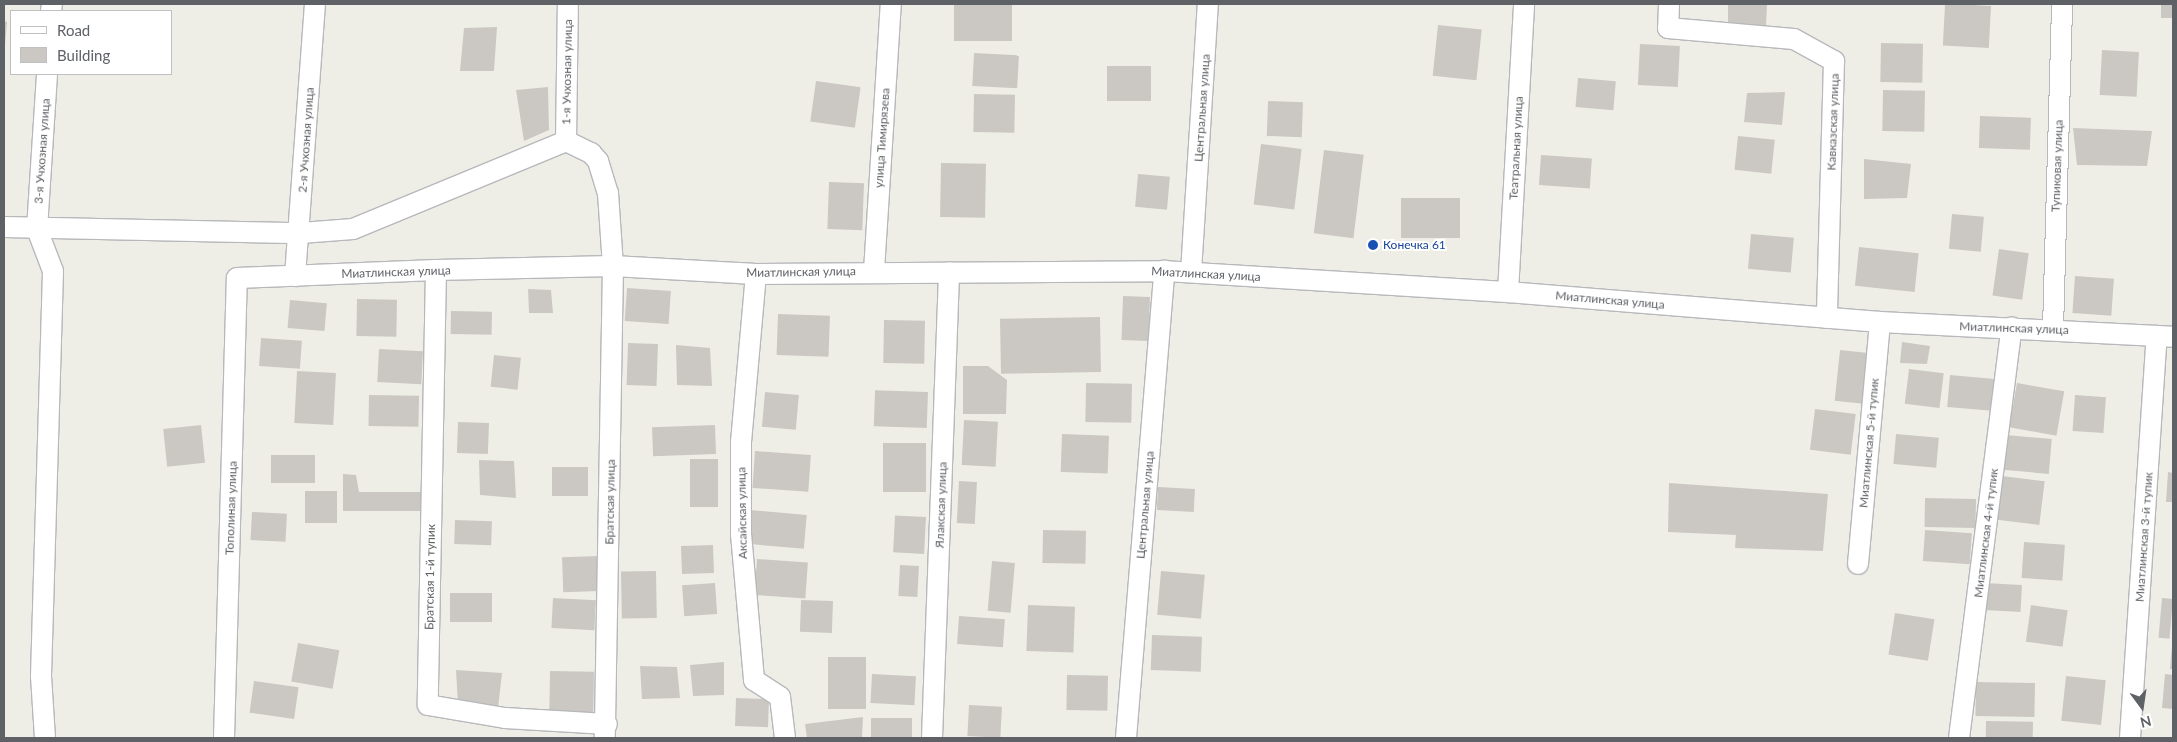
<!DOCTYPE html>
<html>
<head>
<meta charset="utf-8">
<style>
  body { margin:0 }
  #map { position:relative; width:2177px; height:742px; overflow:hidden; background:#efeee6; font-family:Lato,sans-serif }
  div>[style] { position:absolute }
  .building>* { inset:0; background:#cbc8c4; transform-origin:0 0 }
  .roads { filter:drop-shadow(1px 0 #b7b8bc) drop-shadow(-1px 0 #b7b8bc) drop-shadow(0 1px #b7b8bc) drop-shadow(0 -1px #b7b8bc) }
  .minor>* { height:20px; margin:-10px; padding:0 10px; transform-origin:10px; border-radius:10px; background:#fff }
  .dots>* { width:14px; height:14px; translate:-50% -50%; box-sizing:border-box; border:2px solid #fff; border-radius:50% }
  span { translate:-50% -50%; white-space:nowrap; text-align:center; line-height:1.15; -webkit-text-stroke:4px #fff; paint-order:stroke }
  .street-label { font-size:12px; color:#5e6166 }
  .transit-label { font-size:12px; color:#164399 }
  .left { translate:0 -50%; text-align:left }
  .frame { position:absolute; inset:0; border:5px solid #5e6166; pointer-events:none }
  .legend { position:absolute; left:10px; top:10px; width:162px; height:65px; box-sizing:border-box; background:#fff; border:1px solid #bfc0c2; margin:0; padding:6px 9px; list-style:none; font-size:15px; color:#5e6166 }
  .legend li { display:flex; align-items:center; gap:10px; height:25px }
  .legend b { width:25px; border:1px solid #bfc0c2 }
  .north { position:absolute; left:2117px; top:682px; width:50px; height:50px; -webkit-text-stroke:4px #fff; paint-order:stroke; rotate:166deg; font-size:14px; font-weight:700; line-height:20px; text-align:center; color:#5e6166 }
  .north::after { content:''; display:block; margin:auto; width:18px; height:22px; background:#5e6166; clip-path:polygon(50% 0,100% 100%,50% 72%,0 100%) }
</style>
</head>
<body>
<div id="map">
  <div class="building">
    <i style="left:954px;top:4px;width:58px;height:37px"></i>
    <i style="clip-path:polygon(1728px 4px,1767px 4px,1766px 27px,1728px 22px)"></i>
    <i style="left:2161px;top:4px;width:12px;height:14px"></i>
    <i style="left:1991px;top:6px;width:42px;height:46px;rotate:93deg"></i>
    <i style="clip-path:polygon(4px 21px,7px 22px,5px 45px,4px 44px)"></i>
    <i style="left:1438px;top:25px;width:44px;height:51px;rotate:6deg"></i>
    <i style="clip-path:polygon(497px 27px,494px 71px,460px 71px,464px 28px)"></i>
    <i style="left:1881px;top:43px;width:42px;height:39px;rotate:1deg"></i>
    <i style="left:1640px;top:44px;width:40px;height:41px;rotate:3deg"></i>
    <i style="left:2102px;top:50px;width:37px;height:45px;rotate:3deg"></i>
    <i style="left:974px;top:53px;width:45px;height:33px;rotate:3deg"></i>
    <i style="left:1107px;top:66px;width:44px;height:35px"></i>
    <i style="left:1578px;top:78px;width:38px;height:29px;rotate:5deg"></i>
    <i style="left:816px;top:81px;width:45px;height:41px;rotate:8deg"></i>
    <i style="clip-path:polygon(548px 87px,549px 130px,524px 141px,516px 90px)"></i>
    <i style="left:1883px;top:90px;width:42px;height:41px;rotate:1deg"></i>
    <i style="clip-path:polygon(1785px 92px,1782px 125px,1744px 122px,1747px 93px)"></i>
    <i style="left:974px;top:94px;width:41px;height:38px;rotate:1deg"></i>
    <i style="left:1268px;top:101px;width:35px;height:35px;rotate:2deg"></i>
    <i style="left:1980px;top:116px;width:51px;height:32px;rotate:2deg"></i>
    <i style="clip-path:polygon(2073px 128px,2152px 131px,2147px 166px,2077px 165px)"></i>
    <i style="left:1738px;top:136px;width:37px;height:34px;rotate:6deg"></i>
    <i style="left:1261px;top:144px;width:41px;height:61px;rotate:7deg"></i>
    <i style="left:1324px;top:150px;width:40px;height:84px;rotate:7deg"></i>
    <i style="left:1541px;top:155px;width:51px;height:30px;rotate:4deg"></i>
    <i style="clip-path:polygon(1864px 159px,1911px 164px,1907px 198px,1864px 199px)"></i>
    <i style="left:941px;top:163px;width:45px;height:54px;rotate:1deg"></i>
    <i style="left:1138px;top:174px;width:32px;height:33px;rotate:5deg"></i>
    <i style="left:829px;top:182px;width:35px;height:47px;rotate:2deg"></i>
    <i style="left:1401px;top:198px;width:59px;height:40px"></i>
    <i style="left:1952px;top:214px;width:32px;height:35px;rotate:5deg"></i>
    <i style="left:1751px;top:234px;width:43px;height:35px;rotate:5deg"></i>
    <i style="left:1859px;top:247px;width:60px;height:39px;rotate:6deg"></i>
    <i style="left:1999px;top:249px;width:30px;height:47px;rotate:8deg"></i>
    <i style="left:2075px;top:276px;width:39px;height:37px;rotate:4deg"></i>
    <i style="left:627px;top:288px;width:44px;height:33px;rotate:4deg"></i>
    <i style="clip-path:polygon(528px 289px,551px 290px,553px 313px,529px 313px)"></i>
    <i style="left:1123px;top:296px;width:27px;height:44px;rotate:2deg"></i>
    <i style="left:357px;top:299px;width:40px;height:37px;rotate:1deg"></i>
    <i style="left:290px;top:300px;width:37px;height:28px;rotate:5deg"></i>
    <i style="left:451px;top:311px;width:41px;height:23px;rotate:1deg"></i>
    <i style="left:778px;top:314px;width:52px;height:41px;rotate:2deg"></i>
    <i style="left:1100px;top:317px;width:55px;height:100px;rotate:89deg"></i>
    <i style="left:884px;top:320px;width:41px;height:43px;rotate:1deg"></i>
    <i style="left:261px;top:338px;width:41px;height:28px;rotate:4deg"></i>
    <i style="clip-path:polygon(1902px 342px,1930px 346px,1927px 364px,1900px 363px)"></i>
    <i style="left:628px;top:343px;width:30px;height:42px;rotate:2deg"></i>
    <i style="clip-path:polygon(676px 345px,710px 348px,712px 386px,677px 385px)"></i>
    <i style="left:379px;top:349px;width:44px;height:33px;rotate:3deg"></i>
    <i style="left:1840px;top:350px;width:31px;height:51px;rotate:6deg"></i>
    <i style="left:494px;top:355px;width:27px;height:32px;rotate:6deg"></i>
    <i style="clip-path:polygon(963px 366px,988px 366px,1007px 380px,1006px 414px,963px 414px)"></i>
    <i style="left:1909px;top:369px;width:35px;height:35px;rotate:7deg"></i>
    <i style="left:297px;top:371px;width:39px;height:52px;rotate:3deg"></i>
    <i style="left:1950px;top:375px;width:45px;height:32px;rotate:5deg"></i>
    <i style="left:1086px;top:383px;width:46px;height:39px;rotate:1deg"></i>
    <i style="left:2017px;top:383px;width:48px;height:45px;rotate:10deg"></i>
    <i style="left:765px;top:392px;width:34px;height:35px;rotate:5deg"></i>
    <i style="left:928px;top:392px;width:36px;height:53px;rotate:92deg"></i>
    <i style="left:369px;top:395px;width:50px;height:31px;rotate:1deg"></i>
    <i style="left:2075px;top:395px;width:31px;height:36px;rotate:4deg"></i>
    <i style="left:1815px;top:409px;width:41px;height:41px;rotate:7deg"></i>
    <i style="left:964px;top:420px;width:34px;height:45px;rotate:3deg"></i>
    <i style="left:458px;top:422px;width:31px;height:31px;rotate:2deg"></i>
    <i style="left:201px;top:425px;width:38px;height:38px;rotate:84deg"></i>
    <i style="left:715px;top:425px;width:29px;height:63px;rotate:88deg"></i>
    <i style="left:1062px;top:434px;width:47px;height:38px;rotate:2deg"></i>
    <i style="left:1896px;top:434px;width:43px;height:30px;rotate:5deg"></i>
    <i style="left:2006px;top:435px;width:46px;height:35px;rotate:5deg"></i>
    <i style="left:883px;top:443px;width:43px;height:49px"></i>
    <i style="left:755px;top:451px;width:56px;height:37px;rotate:4deg"></i>
    <i style="left:271px;top:455px;width:44px;height:28px"></i>
    <i style="left:690px;top:459px;width:28px;height:48px"></i>
    <i style="clip-path:polygon(479px 460px,514px 461px,516px 498px,480px 495px)"></i>
    <i style="left:552px;top:467px;width:36px;height:29px"></i>
    <i style="clip-path:polygon(2168px 472px,2173px 473px,2173px 502px,2166px 502px)"></i>
    <i style="clip-path:polygon(343px 474px,356px 475px,359px 492px,422px 492px,421px 511px,343px 511px)"></i>
    <i style="left:2002px;top:476px;width:43px;height:44px;rotate:7deg"></i>
    <i style="left:959px;top:481px;width:18px;height:42px;rotate:3deg"></i>
    <i style="clip-path:polygon(1669px 483px,1828px 494px,1823px 551px,1735px 548px,1736px 535px,1668px 532px)"></i>
    <i style="left:1158px;top:487px;width:37px;height:23px;rotate:3deg"></i>
    <i style="left:305px;top:491px;width:32px;height:32px"></i>
    <i style="left:1925px;top:498px;width:51px;height:29px;rotate:1deg"></i>
    <i style="left:750px;top:510px;width:57px;height:34px;rotate:5deg"></i>
    <i style="left:252px;top:512px;width:35px;height:28px;rotate:3deg"></i>
    <i style="left:926px;top:517px;width:37px;height:31px;rotate:93deg"></i>
    <i style="left:455px;top:520px;width:37px;height:24px;rotate:2deg"></i>
    <i style="left:1043px;top:530px;width:43px;height:33px;rotate:1deg"></i>
    <i style="left:1925px;top:530px;width:47px;height:31px;rotate:4deg"></i>
    <i style="left:2024px;top:542px;width:41px;height:36px;rotate:4deg"></i>
    <i style="left:713px;top:545px;width:28px;height:32px;rotate:88deg"></i>
    <i style="left:599px;top:556px;width:35px;height:37px;rotate:88deg"></i>
    <i style="left:757px;top:559px;width:51px;height:36px;rotate:4deg"></i>
    <i style="left:992px;top:561px;width:23px;height:50px;rotate:5deg"></i>
    <i style="left:900px;top:565px;width:19px;height:31px;rotate:3deg"></i>
    <i style="left:656px;top:571px;width:47px;height:35px;rotate:89deg"></i>
    <i style="left:1161px;top:571px;width:44px;height:44px;rotate:5deg"></i>
    <i style="left:715px;top:583px;width:31px;height:33px;rotate:86deg"></i>
    <i style="left:1985px;top:583px;width:37px;height:27px;rotate:3deg"></i>
    <i style="left:450px;top:593px;width:42px;height:29px"></i>
    <i style="left:553px;top:598px;width:43px;height:30px;rotate:3deg"></i>
    <i style="left:2162px;top:598px;width:11px;height:40px;rotate:5deg"></i>
    <i style="left:833px;top:601px;width:32px;height:32px;rotate:92deg"></i>
    <i style="left:1028px;top:605px;width:47px;height:46px;rotate:2deg"></i>
    <i style="left:2031px;top:605px;width:37px;height:37px;rotate:8deg"></i>
    <i style="left:1895px;top:613px;width:40px;height:42px;rotate:9deg"></i>
    <i style="left:959px;top:616px;width:46px;height:28px;rotate:4deg"></i>
    <i style="left:1152px;top:635px;width:50px;height:35px;rotate:2deg"></i>
    <i style="left:298px;top:643px;width:42px;height:39px;rotate:10deg"></i>
    <i style="clip-path:polygon(2172px 646px,2173px 646px,2173px 669px,2170px 669px)"></i>
    <i style="left:828px;top:657px;width:38px;height:52px"></i>
    <i style="clip-path:polygon(724px 662px,724px 695px,693px 696px,690px 665px)"></i>
    <i style="clip-path:polygon(640px 666px,677px 667px,680px 698px,642px 699px)"></i>
    <i style="clip-path:polygon(456px 670px,502px 673px,498px 708px,458px 705px)"></i>
    <i style="left:550px;top:671px;width:44px;height:42px;rotate:1deg"></i>
    <i style="left:872px;top:674px;width:44px;height:29px;rotate:3deg"></i>
    <i style="clip-path:polygon(2165px 674px,2173px 675px,2173px 709px,2162px 708px)"></i>
    <i style="left:1067px;top:675px;width:41px;height:35px;rotate:1deg"></i>
    <i style="left:2066px;top:676px;width:40px;height:45px;rotate:6deg"></i>
    <i style="left:254px;top:681px;width:45px;height:32px;rotate:8deg"></i>
    <i style="left:1976px;top:682px;width:59px;height:34px;rotate:1deg"></i>
    <i style="left:736px;top:698px;width:33px;height:28px;rotate:2deg"></i>
    <i style="left:969px;top:705px;width:33px;height:31px;rotate:3deg"></i>
    <i style="clip-path:polygon(863px 717px,862px 738px,807px 738px,805px 724px)"></i>
    <i style="left:912px;top:718px;width:20px;height:41px;rotate:90deg"></i>
    <i style="left:1986px;top:721px;width:47px;height:17px;rotate:1deg"></i>
  </div>
  <div class="roads">
    <div class="minor">
      <i style="left:1669px;top:4px;width:24px;rotate:92deg"></i>
      <i style="left:1668px;top:28px;width:126px;rotate:5deg"></i>
      <i style="left:1794px;top:39px;width:46px;rotate:28.8deg"></i>
      <i style="left:1834px;top:61px;width:257px;rotate:91.6deg"></i>
      <i style="left:51px;top:11px;width:7px;rotate:-82deg"></i>
      <i style="left:566px;top:141px;width:137px;rotate:-89.2deg"></i>
      <i style="left:4px;top:227px;width:297px;rotate:1.2deg"></i>
      <i style="left:301px;top:233px;width:52px;rotate:-4.4deg"></i>
      <i style="left:353px;top:229px;width:230px;rotate:-22.4deg"></i>
      <i style="left:566px;top:141px;width:28px;rotate:26deg"></i>
      <i style="left:591px;top:153px;width:11px;rotate:49deg"></i>
      <i style="left:598px;top:161px;width:34px;rotate:73deg"></i>
      <i style="left:608px;top:193px;width:73px;rotate:86.1deg"></i>
      <i style="left:613px;top:266px;width:472px;rotate:91deg"></i>
      <i style="left:436px;top:270px;width:435px;rotate:91.1deg"></i>
      <i style="left:428px;top:705px;width:78px;rotate:9.6deg"></i>
      <i style="left:505px;top:718px;width:102px;rotate:3.4deg"></i>
      <i style="left:874px;top:271px;width:268px;rotate:-86.4deg"></i>
      <i style="left:1191px;top:272px;width:269px;rotate:-86.4deg"></i>
      <i style="left:756px;top:274px;width:169px;rotate:95.1deg"></i>
      <i style="left:741px;top:442px;width:92px;rotate:90deg"></i>
      <i style="left:741px;top:534px;width:147px;rotate:84.9deg"></i>
      <i style="left:754px;top:680px;width:31px;rotate:33deg"></i>
      <i style="left:780px;top:697px;width:41px;rotate:83deg"></i>
      <i style="left:295px;top:276px;width:273px;rotate:-85.8deg"></i>
      <i style="left:1508px;top:292px;width:288px;rotate:-86.8deg"></i>
      <i style="left:2053px;top:329px;width:325px;rotate:-88.4deg"></i>
      <i style="left:1858px;top:564px;width:243px;rotate:-84.8deg"></i>
      <i style="left:45px;top:738px;width:62px;rotate:-93.7deg"></i>
      <i style="left:41px;top:676px;width:405px;rotate:-88.3deg"></i>
      <i style="left:53px;top:271px;width:45px;rotate:-110.9deg"></i>
      <i style="left:37px;top:229px;width:155px;rotate:-86.3deg"></i>
      <i style="left:224px;top:738px;width:460px;rotate:-88.4deg"></i>
      <i style="left:237px;top:278px;width:199px;rotate:-2.3deg"></i>
      <i style="left:436px;top:270px;width:177px;rotate:-1.3deg"></i>
      <i style="left:613px;top:266px;width:143px;rotate:3.2deg"></i>
      <i style="left:756px;top:274px;width:408px;rotate:-0.4deg"></i>
      <i style="left:1164px;top:271px;width:345px;rotate:3.5deg"></i>
      <i style="left:1508px;top:292px;width:373px;rotate:4.6deg"></i>
      <i style="left:1880px;top:322px;width:293px;rotate:2.9deg"></i>
      <i style="left:932px;top:738px;width:466px;rotate:-87.9deg"></i>
      <i style="left:1126px;top:738px;width:469px;rotate:-85.3deg"></i>
      <i style="left:1959px;top:738px;width:414px;rotate:-82.7deg"></i>
      <i style="left:2130px;top:738px;width:403px;rotate:-86.2deg"></i>
    </div>
  </div>
  <div class="dots">
    <i style="left:1373px;top:245px;background:#1a4fb4"></i>
  </div>
  <div class="street-label">
    <span style="left:567px;top:72px;rotate:-89deg">1-я Учхозная улица</span>
    <span style="left:1202px;top:108px;rotate:-86deg">Центральная улица</span>
    <span style="left:1833px;top:122px;rotate:-88deg">Кавказская улица</span>
    <span style="left:882px;top:138px;rotate:-86deg">улица Тимирязева</span>
    <span style="left:306px;top:140px;rotate:-86deg">2-я Учхозная улица</span>
    <span style="left:1516px;top:148px;rotate:-87deg">Театральная улица</span>
    <span style="left:42px;top:151px;rotate:-86deg">3-я Учхозная улица</span>
    <span style="left:2057px;top:166px;rotate:-88deg">Тупиковая улица</span>
    <span style="left:396px;top:272px;rotate:-2deg">Миатлинская улица</span>
    <span style="left:801px;top:272px;rotate:-1deg">Миатлинская улица</span>
    <span style="left:1206px;top:274px;rotate:3deg">Миатлинская улица</span>
    <span style="left:1610px;top:300px;rotate:5deg">Миатлинская улица</span>
    <span style="left:2014px;top:328px;rotate:2deg">Миатлинская улица</span>
    <span style="left:1869px;top:443px;rotate:-85deg">Миатлинская 5-й тупик</span>
    <span style="left:610px;top:502px;rotate:-89deg">Братская улица</span>
    <span style="left:941px;top:505px;rotate:-88deg">Ялакская улица</span>
    <span style="left:1145px;top:505px;rotate:-85deg">Центральная улица</span>
    <span style="left:231px;top:508px;rotate:-88deg">Тополиная улица</span>
    <span style="left:742px;top:513px;rotate:-91deg">Аксайская улица</span>
    <span style="left:1986px;top:533px;rotate:-83deg">Миатлинская 4-й тупик</span>
    <span style="left:2144px;top:537px;rotate:-86deg">Миатлинская 3-й тупик</span>
    <span style="left:430px;top:577px;rotate:-89deg">Братская 1-й тупик</span>
  </div>
  <div class="transit-label">
    <span class="left" style="left:1383px;top:245px">Конечка 61</span>
  </div>
  <div class="frame"></div>
  <ul class="legend">
  <li><b style="height:6px;background:#fff"></b>Road</li>
  <li><b style="height:14px;background:#cbc8c4"></b>Building</li>
  </ul>
  <div class="north">N</div>
</div>
</body>
</html>
